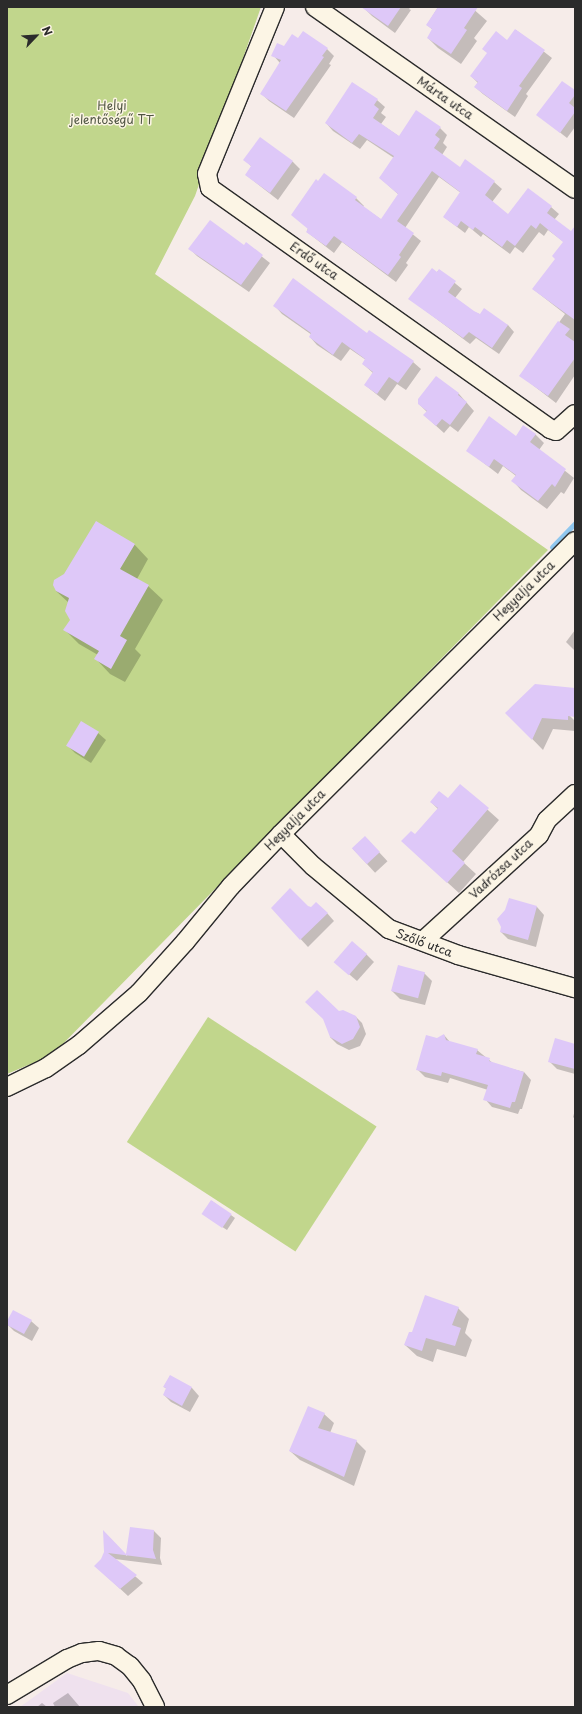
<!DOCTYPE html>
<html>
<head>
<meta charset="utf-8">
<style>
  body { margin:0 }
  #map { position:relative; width:582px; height:1714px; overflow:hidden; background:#f6ece9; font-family:"Playpen Sans",sans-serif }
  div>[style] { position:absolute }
  .built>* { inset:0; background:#efe1ee }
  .green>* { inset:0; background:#c1d68c; transform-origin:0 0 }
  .shadow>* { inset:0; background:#0003; transform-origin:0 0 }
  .stream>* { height:5px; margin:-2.5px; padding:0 2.5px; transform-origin:2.5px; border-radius:2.5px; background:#90c7ee }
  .building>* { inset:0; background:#dec8f8; transform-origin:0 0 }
  .roads { filter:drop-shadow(1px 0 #2b2b2b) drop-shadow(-1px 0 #2b2b2b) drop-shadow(0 1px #2b2b2b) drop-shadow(0 -1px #2b2b2b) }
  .minor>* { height:18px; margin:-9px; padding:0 9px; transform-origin:9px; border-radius:9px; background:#fcf5e5 }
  span { translate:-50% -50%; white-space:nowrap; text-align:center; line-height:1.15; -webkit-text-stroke:3px #fcf5e5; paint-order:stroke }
  .street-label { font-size:12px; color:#2b2b2b }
  .park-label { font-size:12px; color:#505643 }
  .frame { position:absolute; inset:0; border:8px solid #2b2b2b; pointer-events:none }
  .north { position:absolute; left:16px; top:16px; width:40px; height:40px; -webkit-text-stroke:3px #fcf5e5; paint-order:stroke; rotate:65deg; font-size:11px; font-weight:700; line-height:16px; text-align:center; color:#2b2b2b }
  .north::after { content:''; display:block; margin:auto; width:14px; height:18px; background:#2b2b2b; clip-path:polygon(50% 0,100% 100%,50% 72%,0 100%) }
</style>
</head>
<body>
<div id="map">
  <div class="built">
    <i style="clip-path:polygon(67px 1673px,128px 1693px,139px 1707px,20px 1707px)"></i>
  </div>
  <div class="green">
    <i style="clip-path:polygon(7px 7px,261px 7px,195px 196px,155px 274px,548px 550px,52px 1055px,7px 1074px)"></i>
    <i style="left:208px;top:1017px;width:201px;height:149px;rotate:33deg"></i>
  </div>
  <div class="shadow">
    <i style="clip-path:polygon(365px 7px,411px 7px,409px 9px,411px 10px,395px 33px,372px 16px,364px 8px)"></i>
    <i style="clip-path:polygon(438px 7px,471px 7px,487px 21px,474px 38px,477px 41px,461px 64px,438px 48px,428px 38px,433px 30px,427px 25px)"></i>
    <i style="clip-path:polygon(516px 30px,552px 58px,526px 94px,528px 96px,515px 117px,483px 94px,475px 87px,478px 83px,471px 76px,508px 41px)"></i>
    <i style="clip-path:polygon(298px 40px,327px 49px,334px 56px,329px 64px,331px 65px,294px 118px,269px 101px,262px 94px,280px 63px,273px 55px)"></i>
    <i style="clip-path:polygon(575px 92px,575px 127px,567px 138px,538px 115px)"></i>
    <i style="clip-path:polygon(377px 100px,385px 107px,381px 113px,386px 117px,381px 124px,400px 137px,440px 128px,447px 135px,443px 143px,447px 147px,442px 155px,460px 169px,494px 182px,502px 189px,492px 202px,509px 216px,551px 207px,559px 214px,554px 220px,575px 235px,575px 375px,556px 403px,521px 376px,565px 314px,533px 289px,556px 259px,564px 242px,548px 230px,544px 236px,539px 232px,523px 253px,515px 247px,510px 254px,483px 234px,481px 237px,469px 227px,465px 233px,444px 217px,461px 193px,439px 177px,405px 228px,421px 241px,406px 263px,408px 265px,396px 282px,342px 242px,334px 253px,307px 232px,318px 182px,324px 175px,356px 198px,364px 206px,363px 207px,382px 220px,399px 195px,380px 178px,394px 158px,367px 140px,360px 149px,333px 131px,326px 123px)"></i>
    <i style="clip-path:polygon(260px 139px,293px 162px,300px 169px,278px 200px,246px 175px,252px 167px,245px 160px)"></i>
    <i style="clip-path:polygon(246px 244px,270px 263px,249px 292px,197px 256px,190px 249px,244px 246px)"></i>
    <i style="clip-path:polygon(439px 270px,462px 289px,455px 298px,474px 312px,508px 325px,514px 332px,499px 354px,476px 338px,470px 344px,410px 299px)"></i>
    <i style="clip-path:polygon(275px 306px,368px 334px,413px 362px,421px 369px,406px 390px,397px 384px,385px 401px,365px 385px,373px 373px,363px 364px,366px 360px,350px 349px,341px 361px,317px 345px,310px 337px,312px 335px,282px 314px)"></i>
    <i style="clip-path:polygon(436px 377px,459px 394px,474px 411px,458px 432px,450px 426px,444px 433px,424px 415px,427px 412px,419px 404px)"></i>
    <i style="clip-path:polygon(535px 434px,544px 443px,539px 450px,574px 478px,564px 494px,561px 492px,547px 509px,521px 490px,513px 481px,516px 476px,503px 466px,498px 474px,468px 451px,517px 437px)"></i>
    <i style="clip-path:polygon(134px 544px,148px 559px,137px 579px,148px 586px,163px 600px,135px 649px,141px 655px,125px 682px,110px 674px,96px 659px,98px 655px,79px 644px,65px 630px,71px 620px,69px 603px,56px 591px,65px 575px)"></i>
    <i style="clip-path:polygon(575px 630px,575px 651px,566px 642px)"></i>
    <i style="clip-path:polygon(575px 692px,575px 709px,570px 716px,575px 721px,575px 731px,553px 729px,543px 750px,507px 713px)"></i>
    <i style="clip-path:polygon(98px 733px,106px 740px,91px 763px,75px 753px,67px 745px)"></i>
    <i style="clip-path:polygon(460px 785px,499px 820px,463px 862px,476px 874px,459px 893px,414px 852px,415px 835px,438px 809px,431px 802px,448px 799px)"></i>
    <i style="left:365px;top:837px;width:33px;height:17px;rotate:47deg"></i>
    <i style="clip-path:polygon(510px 900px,537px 907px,544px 915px,536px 947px,508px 939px,501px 932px)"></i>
    <i style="clip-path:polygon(308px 907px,327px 913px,334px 921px,308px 947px,272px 908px)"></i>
    <i style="clip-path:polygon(366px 954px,374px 962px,357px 981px,343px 969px)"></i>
    <i style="clip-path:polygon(424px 973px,432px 981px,425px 1005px,400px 999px,392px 991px)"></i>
    <i style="clip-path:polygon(339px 1012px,355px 1016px,362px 1023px,366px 1034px,360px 1046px,349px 1050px,337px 1044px,330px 1037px)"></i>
    <i style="clip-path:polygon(444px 1035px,450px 1042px,477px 1050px,494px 1064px,524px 1072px,531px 1080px,522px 1109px,520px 1109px,518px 1114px,492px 1107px,485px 1099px,488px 1090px,450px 1078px,448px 1083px,425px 1077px,417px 1069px,437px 1039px)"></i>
    <i style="clip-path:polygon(575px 1045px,575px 1074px,557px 1069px,549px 1061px)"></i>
    <i style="clip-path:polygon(575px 1110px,575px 1119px,573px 1117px)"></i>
    <i style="clip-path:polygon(212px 1201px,235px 1218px,227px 1230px,207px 1217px)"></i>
    <i style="clip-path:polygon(458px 1308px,469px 1319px,465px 1333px,472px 1340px,466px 1357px,437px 1349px,433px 1362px,417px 1356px,405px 1345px,412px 1334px)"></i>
    <i style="clip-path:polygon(31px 1321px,39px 1328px,32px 1341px,14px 1331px,7px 1324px,7px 1323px)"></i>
    <i style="clip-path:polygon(170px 1376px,192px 1388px,199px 1396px,190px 1412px,171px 1402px,164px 1395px,167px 1389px,164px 1387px)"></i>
    <i style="clip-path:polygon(324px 1414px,334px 1423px,330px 1433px,356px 1441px,366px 1451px,354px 1486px,300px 1460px,290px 1451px)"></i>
    <i style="clip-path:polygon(131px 1528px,154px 1531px,161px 1538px,160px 1558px,162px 1565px,115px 1559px,143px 1583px,128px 1596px,103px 1573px,102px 1560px,105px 1552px,104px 1532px,127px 1556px)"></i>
    <i style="clip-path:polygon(68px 1693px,80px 1707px,55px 1707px,53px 1703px)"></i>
    <i style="clip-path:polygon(42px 1703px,47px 1707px,37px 1707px)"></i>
  </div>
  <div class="stream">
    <i style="left:552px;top:547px;width:33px;rotate:-46deg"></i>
  </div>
  <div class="building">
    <i style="clip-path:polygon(361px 7px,401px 7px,388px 26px)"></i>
    <i style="clip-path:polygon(438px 7px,478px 7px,464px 28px,467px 30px,451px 54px,427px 38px,432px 29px,426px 25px)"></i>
    <i style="clip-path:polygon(515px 29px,545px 50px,519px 86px,522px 88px,507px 111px,474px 87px,478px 82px,470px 76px,487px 53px,482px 49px,496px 31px,507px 40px)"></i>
    <i style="clip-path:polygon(303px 31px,328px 48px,322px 56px,324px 57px,286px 111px,260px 94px,281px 60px,271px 56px,277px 43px,284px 46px,292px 34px,298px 38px)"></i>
    <i style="clip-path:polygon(562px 81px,575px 90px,575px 95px,569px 103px,575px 108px,575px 112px,560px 133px,536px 115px)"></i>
    <i style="clip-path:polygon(352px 82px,378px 99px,374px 105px,379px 109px,373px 118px,399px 136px,416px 110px,441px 127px,435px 135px,440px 139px,434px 148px,460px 167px,465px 159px,495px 181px,485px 195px,508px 214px,528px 188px,552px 206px,547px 213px,571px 231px,575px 226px,575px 320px,532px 289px,555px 259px,552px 256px,563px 242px,540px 223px,536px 229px,531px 225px,515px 246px,507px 240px,502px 247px,475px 227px,473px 230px,461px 221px,457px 227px,443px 217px,460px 192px,432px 171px,397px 221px,414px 233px,399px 255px,401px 257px,388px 275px,334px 236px,326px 246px,306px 232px,308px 229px,291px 215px,316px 179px,318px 181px,324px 173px,357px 197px,355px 200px,381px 219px,398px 194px,379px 178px,394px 156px,359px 134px,352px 143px,325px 123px)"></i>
    <i style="clip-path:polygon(260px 137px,293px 161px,270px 193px,245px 175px,251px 166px,243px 160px)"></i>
    <i style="clip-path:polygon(210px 220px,244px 245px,246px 242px,263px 255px,241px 285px,188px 249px)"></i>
    <i style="clip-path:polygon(432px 268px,437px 272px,439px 269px,456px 281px,448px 292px,474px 311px,480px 314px,484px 308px,508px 325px,492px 348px,469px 332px,463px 338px,408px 299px)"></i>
    <i style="clip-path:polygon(293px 278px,367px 333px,369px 330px,414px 361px,398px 383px,389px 377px,377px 394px,364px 385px,373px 372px,362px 364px,365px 359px,342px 342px,333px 355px,309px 337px,311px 333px,273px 306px)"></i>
    <i style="clip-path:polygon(558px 321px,570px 329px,565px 335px,575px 342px,575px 358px,548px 396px,519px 376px)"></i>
    <i style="clip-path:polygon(436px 376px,459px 393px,458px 395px,467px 402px,450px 425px,442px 419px,436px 426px,423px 415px,427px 411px,418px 404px,418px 399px)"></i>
    <i style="clip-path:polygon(489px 416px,516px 436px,523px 425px,536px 434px,530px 442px,566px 469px,555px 487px,552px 484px,538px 501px,511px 481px,516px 475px,494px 459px,489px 467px,466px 451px)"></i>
    <i style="clip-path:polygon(96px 521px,135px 544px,120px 569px,149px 585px,120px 636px,127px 640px,111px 669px,94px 659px,99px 651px,63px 630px,70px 620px,65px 611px,69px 598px,56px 591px,53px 585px,54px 580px,64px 574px)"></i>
    <i style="clip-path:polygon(535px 684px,575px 688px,575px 717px,568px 716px,568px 720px,542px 718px,532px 740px,505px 713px)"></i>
    <i style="left:81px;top:721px;width:21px;height:29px;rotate:31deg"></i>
    <i style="clip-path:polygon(460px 784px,489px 808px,452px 851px,465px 863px,447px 883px,401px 841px,411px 831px,415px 834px,438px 808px,430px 802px,439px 791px,448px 798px)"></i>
    <i style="left:365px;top:836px;width:22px;height:18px;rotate:47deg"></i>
    <i style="clip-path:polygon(290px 888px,308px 906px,311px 907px,316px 902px,328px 913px,300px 940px,271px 908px)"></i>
    <i style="clip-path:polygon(509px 898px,537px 906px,528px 940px,500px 932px,501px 927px,497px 919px,505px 910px)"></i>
    <i style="left:352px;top:941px;width:20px;height:28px;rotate:41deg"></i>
    <i style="left:398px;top:965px;width:28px;height:27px;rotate:15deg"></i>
    <i style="clip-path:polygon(317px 990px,339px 1011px,343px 1010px,356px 1016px,360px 1027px,353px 1039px,342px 1044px,330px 1037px,323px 1019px,305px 1002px)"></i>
    <i style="clip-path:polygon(444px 1034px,446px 1040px,478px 1049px,476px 1054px,490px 1058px,489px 1061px,524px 1072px,515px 1102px,512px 1102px,510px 1108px,483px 1100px,488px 1085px,442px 1072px,441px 1076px,416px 1070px,426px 1035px,437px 1038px)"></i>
    <i style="clip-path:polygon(555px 1038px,575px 1044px,575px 1069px,548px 1062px)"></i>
    <i style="left:211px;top:1200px;width:25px;height:17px;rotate:34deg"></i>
    <i style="clip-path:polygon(425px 1295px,459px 1307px,452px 1325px,461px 1328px,455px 1346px,426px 1338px,422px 1351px,404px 1345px,409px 1332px,412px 1332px)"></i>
    <i style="clip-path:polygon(13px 1310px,32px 1320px,24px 1334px,7px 1325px,7px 1321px)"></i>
    <i style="clip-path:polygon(170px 1375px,192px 1387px,182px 1406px,163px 1395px,166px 1388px,163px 1387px)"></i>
    <i style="clip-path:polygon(308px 1406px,325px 1413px,318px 1428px,357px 1440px,344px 1477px,289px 1451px)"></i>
    <i style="clip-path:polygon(130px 1527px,154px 1530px,153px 1550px,156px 1559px,108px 1553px,137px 1575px,120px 1589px,94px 1566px,101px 1559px,104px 1552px,103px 1530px,126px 1554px)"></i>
  </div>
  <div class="roads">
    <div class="minor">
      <i style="left:275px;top:7px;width:180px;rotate:112.2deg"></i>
      <i style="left:207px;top:174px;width:14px;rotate:78deg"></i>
      <i style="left:210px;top:188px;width:417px;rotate:35.3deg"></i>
      <i style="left:550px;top:429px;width:6px;rotate:18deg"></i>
      <i style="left:556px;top:431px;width:25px;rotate:-42deg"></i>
      <i style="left:315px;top:7px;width:317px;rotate:35deg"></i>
      <i style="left:281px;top:834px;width:45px;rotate:45deg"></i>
      <i style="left:313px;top:866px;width:99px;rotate:39.7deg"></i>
      <i style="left:389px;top:929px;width:74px;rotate:20.6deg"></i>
      <i style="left:458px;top:955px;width:122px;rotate:15.8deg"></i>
      <i style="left:423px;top:941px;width:157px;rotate:-42.4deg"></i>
      <i style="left:539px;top:835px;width:17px;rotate:-62deg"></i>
      <i style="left:547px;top:820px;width:38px;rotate:-43deg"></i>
      <i style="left:7px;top:1087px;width:43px;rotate:-26deg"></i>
      <i style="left:46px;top:1068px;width:40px;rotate:-34.9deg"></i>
      <i style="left:79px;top:1045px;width:79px;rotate:-40.9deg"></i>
      <i style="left:139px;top:993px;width:69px;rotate:-48deg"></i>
      <i style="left:185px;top:942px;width:72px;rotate:-50.6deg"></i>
      <i style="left:231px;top:886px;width:72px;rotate:-46.1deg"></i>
      <i style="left:281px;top:834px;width:415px;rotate:-44.9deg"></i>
      <i style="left:7px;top:1695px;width:70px;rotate:-31deg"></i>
      <i style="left:67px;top:1659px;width:16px;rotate:-22deg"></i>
      <i style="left:82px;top:1653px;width:17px;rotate:-7deg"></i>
      <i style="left:99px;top:1651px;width:18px;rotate:16deg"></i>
      <i style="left:116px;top:1656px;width:17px;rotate:36deg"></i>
      <i style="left:130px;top:1666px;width:19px;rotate:51deg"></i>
      <i style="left:142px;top:1681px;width:29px;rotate:63deg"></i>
    </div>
  </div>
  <div class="street-label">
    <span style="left:445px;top:98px;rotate:35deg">Márta utca</span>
    <span style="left:314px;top:261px;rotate:35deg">Erdő utca</span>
    <span style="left:524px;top:591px;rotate:-44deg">Hegyalja utca</span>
    <span style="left:295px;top:820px;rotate:-45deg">Hegyalja utca</span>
    <span style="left:501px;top:869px;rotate:-43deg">Vadrózsa utca</span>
    <span style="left:424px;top:943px;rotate:20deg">Szőlő utca</span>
  </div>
  <div class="park-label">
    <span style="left:112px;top:113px">Helyi<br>jelentőségű TT</span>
  </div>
  <div class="frame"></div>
  <div class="north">N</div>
</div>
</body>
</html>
